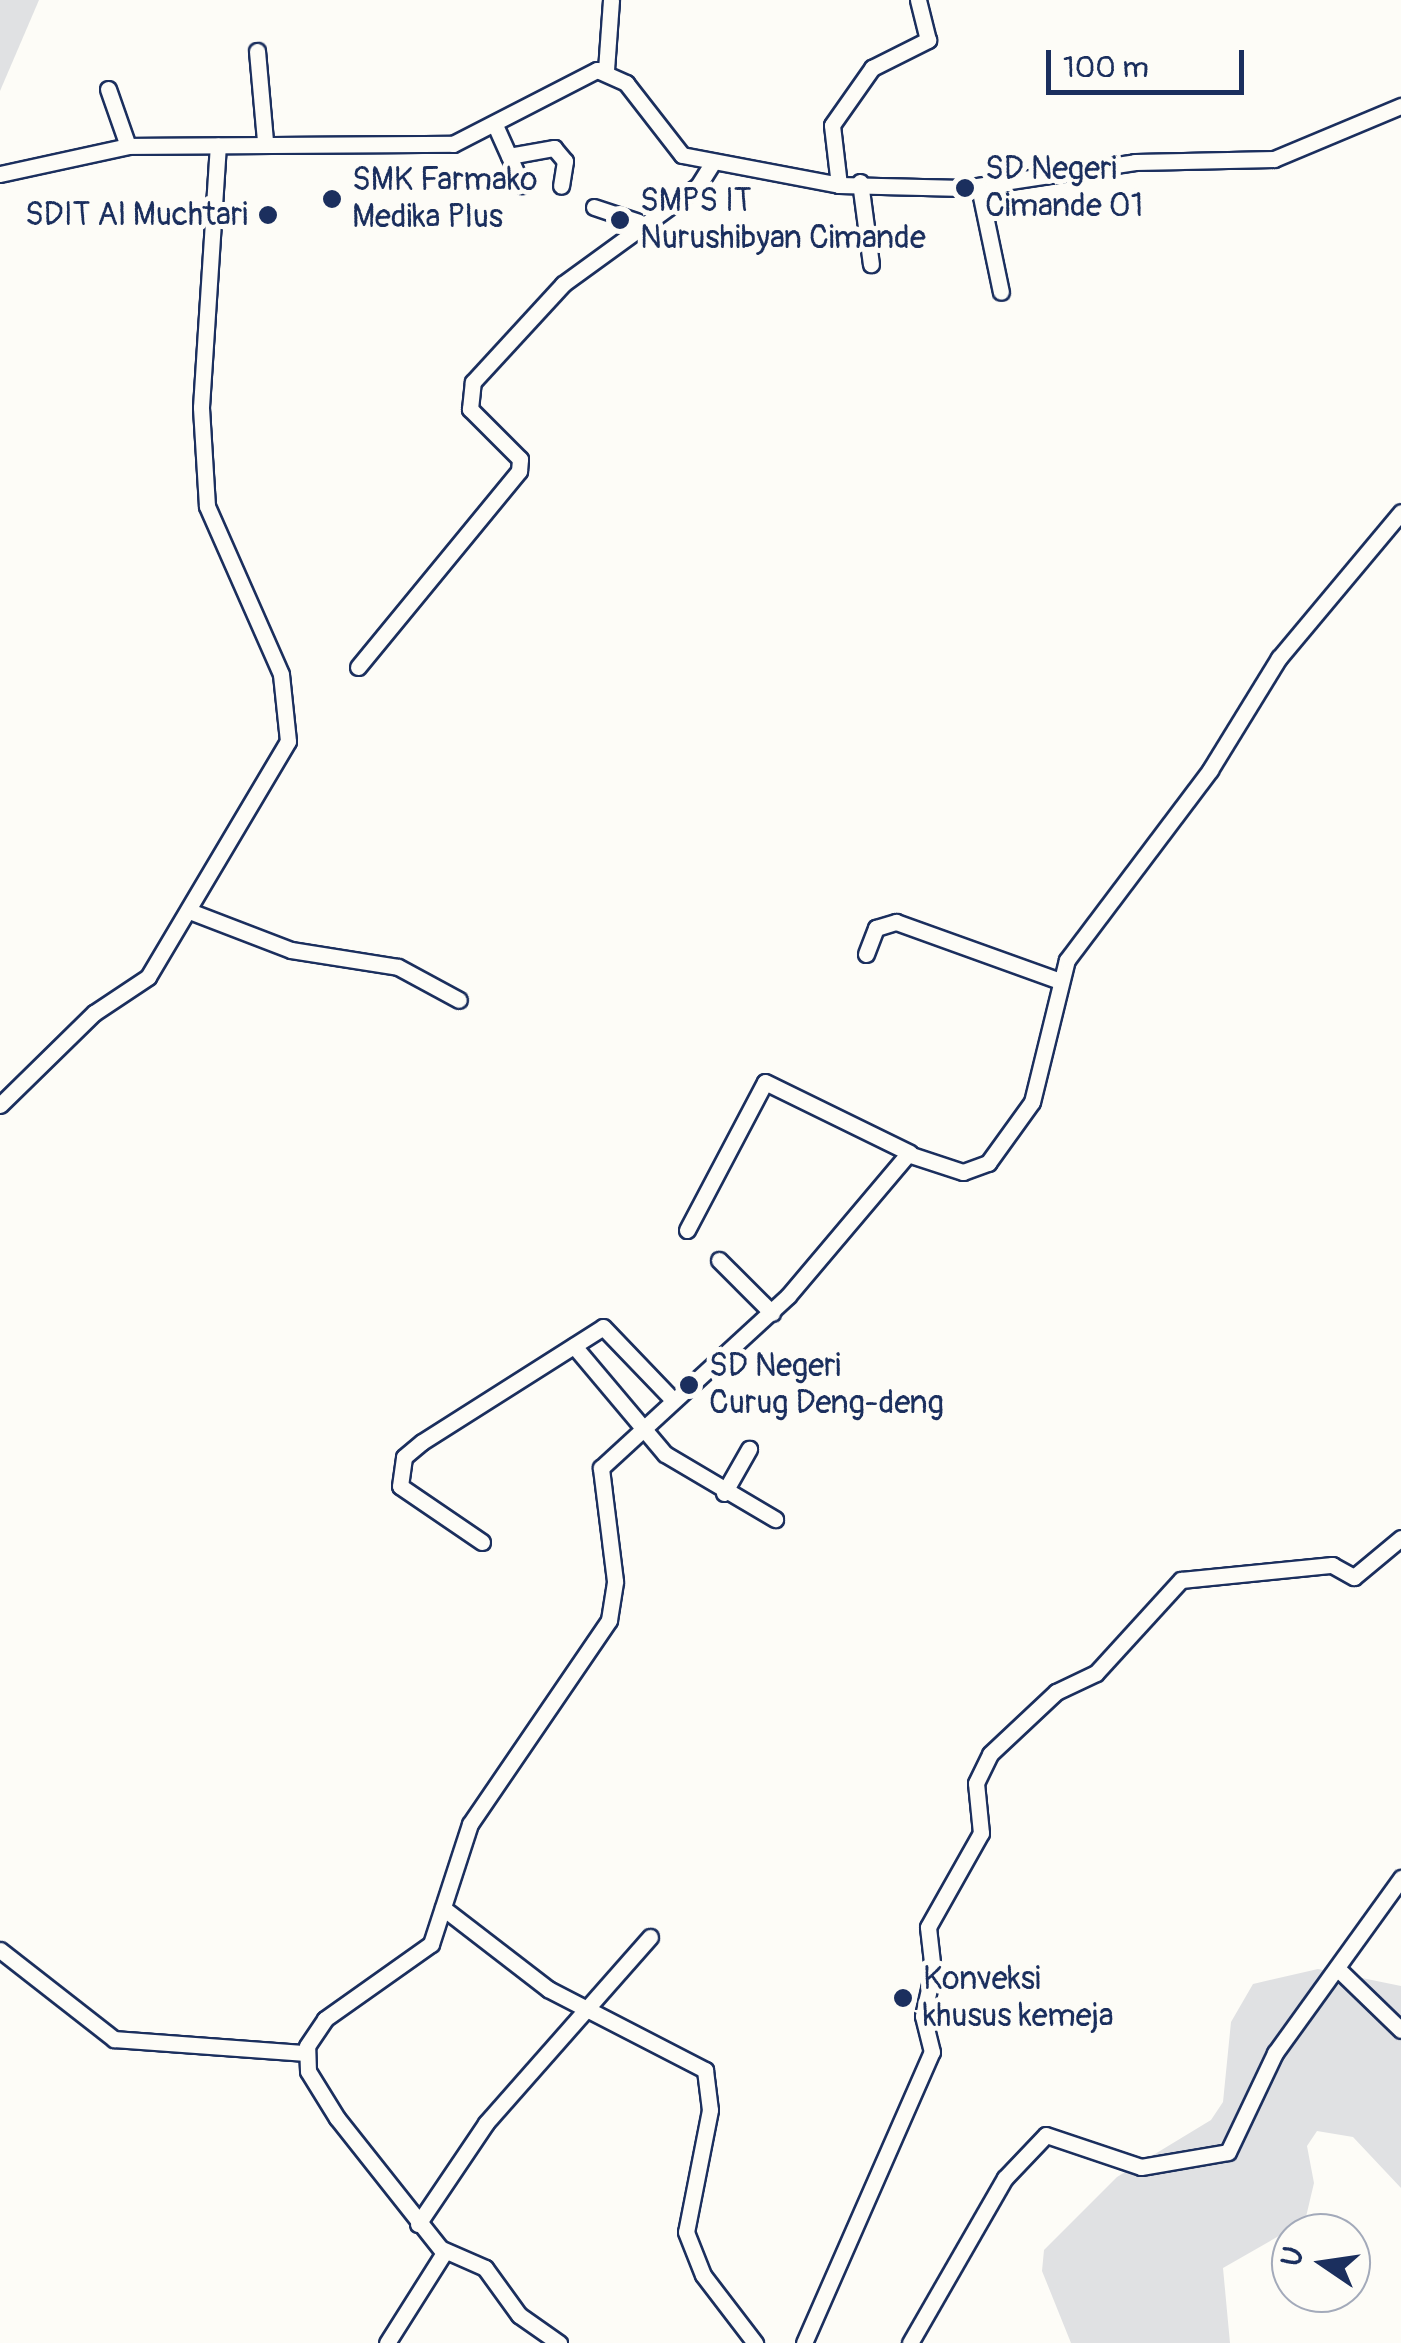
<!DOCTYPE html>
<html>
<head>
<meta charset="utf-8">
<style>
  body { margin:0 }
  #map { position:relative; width:1401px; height:2343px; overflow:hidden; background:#fdfcf7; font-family:Pangolin,sans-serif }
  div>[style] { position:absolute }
  .green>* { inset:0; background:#e0e1e3 }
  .roads { filter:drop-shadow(2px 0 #1b2f5e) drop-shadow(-2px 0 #1b2f5e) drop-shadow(0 2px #1b2f5e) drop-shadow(0 -2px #1b2f5e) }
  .minor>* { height:15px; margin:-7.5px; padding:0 7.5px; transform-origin:7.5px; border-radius:7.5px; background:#fdfcf7 }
  .dots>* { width:28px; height:28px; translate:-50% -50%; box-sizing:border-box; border:5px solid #fdfcf7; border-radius:50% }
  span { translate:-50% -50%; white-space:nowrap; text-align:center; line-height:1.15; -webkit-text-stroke:10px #fdfcf7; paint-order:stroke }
  .poi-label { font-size:32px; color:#1b2f5e }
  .left { translate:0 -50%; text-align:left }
  .right { translate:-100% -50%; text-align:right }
  .north { position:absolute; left:1271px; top:2213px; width:100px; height:100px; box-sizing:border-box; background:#fdfcf7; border:2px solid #a3aaba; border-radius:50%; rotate:283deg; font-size:28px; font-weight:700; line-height:40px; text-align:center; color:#1b2f5e }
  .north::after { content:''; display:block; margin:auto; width:35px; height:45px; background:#1b2f5e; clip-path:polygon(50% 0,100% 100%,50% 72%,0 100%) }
  .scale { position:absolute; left:1046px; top:50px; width:198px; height:45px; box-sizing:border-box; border:5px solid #1b2f5e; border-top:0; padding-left:12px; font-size:30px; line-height:35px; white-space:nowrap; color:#1b2f5e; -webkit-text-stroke:8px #fdfcf7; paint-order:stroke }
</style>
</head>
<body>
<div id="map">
  <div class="green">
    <i style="clip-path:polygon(0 0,39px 0,0 91px)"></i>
    <i style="clip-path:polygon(1318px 1969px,1401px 1986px,1401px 2188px,1353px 2137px,1317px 2131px,1307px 2146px,1314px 2183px,1305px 2221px,1223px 2268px,1230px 2343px,1071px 2343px,1042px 2271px,1044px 2250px,1117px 2177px,1211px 2120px,1223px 2102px,1231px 2022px,1253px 1984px)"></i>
  </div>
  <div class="roads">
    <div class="minor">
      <i style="left:257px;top:51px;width:89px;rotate:84.9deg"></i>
      <i style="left:606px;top:70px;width:70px;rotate:-85.9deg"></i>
      <i style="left:108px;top:89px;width:60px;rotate:70.7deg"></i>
      <i style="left:495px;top:125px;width:66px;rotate:65.8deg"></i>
      <i style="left:509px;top:156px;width:46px;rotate:-10.1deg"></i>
      <i style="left:554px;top:148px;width:17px;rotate:50deg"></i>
      <i style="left:565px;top:161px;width:25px;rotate:99deg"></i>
      <i style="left:0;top:174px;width:131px;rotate:-12.3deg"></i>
      <i style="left:128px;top:146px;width:325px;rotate:-0.4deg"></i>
      <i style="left:453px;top:144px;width:162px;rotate:-27.2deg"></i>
      <i style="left:597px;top:70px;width:32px;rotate:24deg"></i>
      <i style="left:626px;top:83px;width:91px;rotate:52.1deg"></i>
      <i style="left:682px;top:155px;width:160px;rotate:10.8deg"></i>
      <i style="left:839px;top:185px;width:125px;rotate:1.4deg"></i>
      <i style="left:964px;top:188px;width:173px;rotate:-8.6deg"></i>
      <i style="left:1135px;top:162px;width:139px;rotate:-1.2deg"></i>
      <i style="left:1274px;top:159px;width:138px;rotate:-22.7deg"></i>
      <i style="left:860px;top:182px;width:83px;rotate:82.4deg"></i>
      <i style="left:839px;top:185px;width:60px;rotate:-96.7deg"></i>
      <i style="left:832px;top:125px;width:70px;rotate:-54.9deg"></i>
      <i style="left:872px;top:68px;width:63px;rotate:-26.6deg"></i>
      <i style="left:928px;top:40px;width:41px;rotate:-104deg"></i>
      <i style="left:979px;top:187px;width:107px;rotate:78.2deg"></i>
      <i style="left:594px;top:207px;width:47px;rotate:18.4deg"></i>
      <i style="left:358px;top:667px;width:254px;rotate:-50.6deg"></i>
      <i style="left:519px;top:471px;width:12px;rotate:-85deg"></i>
      <i style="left:520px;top:459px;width:71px;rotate:-135deg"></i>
      <i style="left:470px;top:409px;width:27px;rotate:-84deg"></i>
      <i style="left:473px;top:382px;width:133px;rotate:-47.4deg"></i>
      <i style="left:563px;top:284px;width:167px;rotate:-36deg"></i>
      <i style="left:698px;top:186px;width:26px;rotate:-58deg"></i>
      <i style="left:192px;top:912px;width:106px;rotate:21deg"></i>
      <i style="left:291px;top:950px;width:108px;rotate:9deg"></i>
      <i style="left:398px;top:967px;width:69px;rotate:28.4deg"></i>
      <i style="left:866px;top:954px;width:28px;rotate:-69deg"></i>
      <i style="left:876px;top:928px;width:21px;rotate:-17deg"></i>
      <i style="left:896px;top:922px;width:171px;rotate:19.8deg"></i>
      <i style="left:0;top:1105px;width:132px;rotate:-44.4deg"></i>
      <i style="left:94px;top:1013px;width:65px;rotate:-33.7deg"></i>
      <i style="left:148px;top:977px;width:274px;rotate:-59.3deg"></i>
      <i style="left:288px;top:741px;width:67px;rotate:-96deg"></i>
      <i style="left:281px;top:674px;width:184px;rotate:-113.8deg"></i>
      <i style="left:207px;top:506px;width:99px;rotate:-93.5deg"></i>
      <i style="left:201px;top:407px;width:262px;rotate:-86.3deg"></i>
      <i style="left:687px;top:1230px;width:167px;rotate:-62.2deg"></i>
      <i style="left:765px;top:1082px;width:161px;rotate:26.1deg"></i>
      <i style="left:719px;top:1260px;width:75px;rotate:45deg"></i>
      <i style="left:574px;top:1346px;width:141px;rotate:49.9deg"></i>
      <i style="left:665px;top:1454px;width:128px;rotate:30.6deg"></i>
      <i style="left:724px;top:1493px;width:51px;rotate:-60.4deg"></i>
      <i style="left:482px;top:1542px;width:99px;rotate:-145.7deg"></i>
      <i style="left:400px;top:1486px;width:29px;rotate:-82deg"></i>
      <i style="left:404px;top:1457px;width:23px;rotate:-40deg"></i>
      <i style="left:422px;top:1442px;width:214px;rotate:-32.4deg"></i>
      <i style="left:603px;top:1327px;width:100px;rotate:46.2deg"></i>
      <i style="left:443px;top:1908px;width:133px;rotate:37.6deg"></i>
      <i style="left:548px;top:1989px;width:177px;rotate:27.3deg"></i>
      <i style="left:705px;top:2070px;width:40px;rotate:82.9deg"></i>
      <i style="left:710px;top:2110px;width:124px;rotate:101.1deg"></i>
      <i style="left:686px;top:2232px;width:46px;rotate:68.4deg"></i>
      <i style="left:703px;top:2275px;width:86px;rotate:52.6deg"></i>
      <i style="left:0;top:1950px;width:145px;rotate:38deg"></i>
      <i style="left:114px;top:2039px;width:192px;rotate:4.2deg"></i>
      <i style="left:1337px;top:1968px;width:89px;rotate:44.1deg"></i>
      <i style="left:418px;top:2224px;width:122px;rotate:-56deg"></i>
      <i style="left:486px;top:2123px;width:248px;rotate:-48.6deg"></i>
      <i style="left:442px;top:2249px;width:47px;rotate:23.8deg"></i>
      <i style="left:485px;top:2268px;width:58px;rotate:54.1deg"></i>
      <i style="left:519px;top:2315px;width:49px;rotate:35deg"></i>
      <i style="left:387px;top:2343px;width:107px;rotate:-57.7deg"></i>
      <i style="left:444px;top:2253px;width:172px;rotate:-128.4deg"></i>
      <i style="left:337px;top:2118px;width:55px;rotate:-121.7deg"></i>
      <i style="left:308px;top:2071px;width:25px;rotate:-92deg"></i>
      <i style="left:307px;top:2046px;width:32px;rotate:-56deg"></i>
      <i style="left:325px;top:2019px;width:130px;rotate:-35.3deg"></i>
      <i style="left:431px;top:1944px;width:126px;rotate:-72deg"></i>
      <i style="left:470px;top:1824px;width:247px;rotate:-55.7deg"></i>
      <i style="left:609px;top:1620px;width:39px;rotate:-81deg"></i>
      <i style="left:615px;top:1581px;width:114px;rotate:-97.1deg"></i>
      <i style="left:601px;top:1468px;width:254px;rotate:-42.6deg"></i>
      <i style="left:788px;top:1296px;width:186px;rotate:-49.8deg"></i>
      <i style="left:908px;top:1154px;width:58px;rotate:18.1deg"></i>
      <i style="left:963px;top:1172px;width:27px;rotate:-20deg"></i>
      <i style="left:988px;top:1163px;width:75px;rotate:-54.2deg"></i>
      <i style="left:1032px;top:1102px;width:146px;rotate:-76.2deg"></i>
      <i style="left:1067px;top:960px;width:238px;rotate:-53deg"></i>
      <i style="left:1210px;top:770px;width:132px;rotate:-58.4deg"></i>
      <i style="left:1279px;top:658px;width:190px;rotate:-50.1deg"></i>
      <i style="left:804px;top:2343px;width:318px;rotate:-66.3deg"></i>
      <i style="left:932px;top:2052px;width:37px;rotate:-104deg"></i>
      <i style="left:923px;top:2016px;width:46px;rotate:-77.5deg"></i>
      <i style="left:933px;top:1971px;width:44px;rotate:-96.5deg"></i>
      <i style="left:928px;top:1927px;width:108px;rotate:-60.6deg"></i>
      <i style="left:981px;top:1833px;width:50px;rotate:-95.7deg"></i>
      <i style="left:976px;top:1783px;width:32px;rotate:-64deg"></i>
      <i style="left:990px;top:1754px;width:91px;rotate:-43.2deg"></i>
      <i style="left:1056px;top:1692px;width:44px;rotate:-25.4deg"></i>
      <i style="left:1096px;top:1673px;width:126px;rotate:-47.6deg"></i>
      <i style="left:1181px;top:1580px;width:152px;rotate:-5.7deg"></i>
      <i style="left:1332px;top:1565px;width:25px;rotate:29deg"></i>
      <i style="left:1354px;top:1577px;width:61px;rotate:-39.7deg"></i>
      <i style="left:910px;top:2343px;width:190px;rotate:-60.1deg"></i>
      <i style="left:1005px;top:2178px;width:59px;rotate:-46.4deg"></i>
      <i style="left:1046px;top:2135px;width:100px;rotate:18.6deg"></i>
      <i style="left:1141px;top:2167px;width:88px;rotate:-9.8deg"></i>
      <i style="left:1228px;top:2152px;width:110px;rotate:-64.6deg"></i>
      <i style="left:1275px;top:2053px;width:216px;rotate:-54.2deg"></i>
    </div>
  </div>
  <div class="dots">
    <i style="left:965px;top:188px;background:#1b2f5e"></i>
    <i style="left:332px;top:199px;background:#1b2f5e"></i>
    <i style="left:268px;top:215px;background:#1b2f5e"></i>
    <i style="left:620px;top:220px;background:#1b2f5e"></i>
    <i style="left:689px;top:1385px;background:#1b2f5e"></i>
    <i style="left:903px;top:1998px;background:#1b2f5e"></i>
  </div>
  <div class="poi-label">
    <span class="left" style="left:985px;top:188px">SD Negeri<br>Cimande 01</span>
    <span class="left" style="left:352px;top:199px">SMK Farmako<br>Medika Plus</span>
    <span class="left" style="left:640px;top:220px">SMPS IT<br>Nurushibyan Cimande</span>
    <span class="right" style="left:248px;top:215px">SDIT Al Muchtari</span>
    <span class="left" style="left:709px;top:1385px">SD Negeri<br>Curug Deng-deng</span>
    <span class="left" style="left:923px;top:1998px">Konveksi<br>khusus kemeja</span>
  </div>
  <div class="north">U</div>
  <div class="scale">100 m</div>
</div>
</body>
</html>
